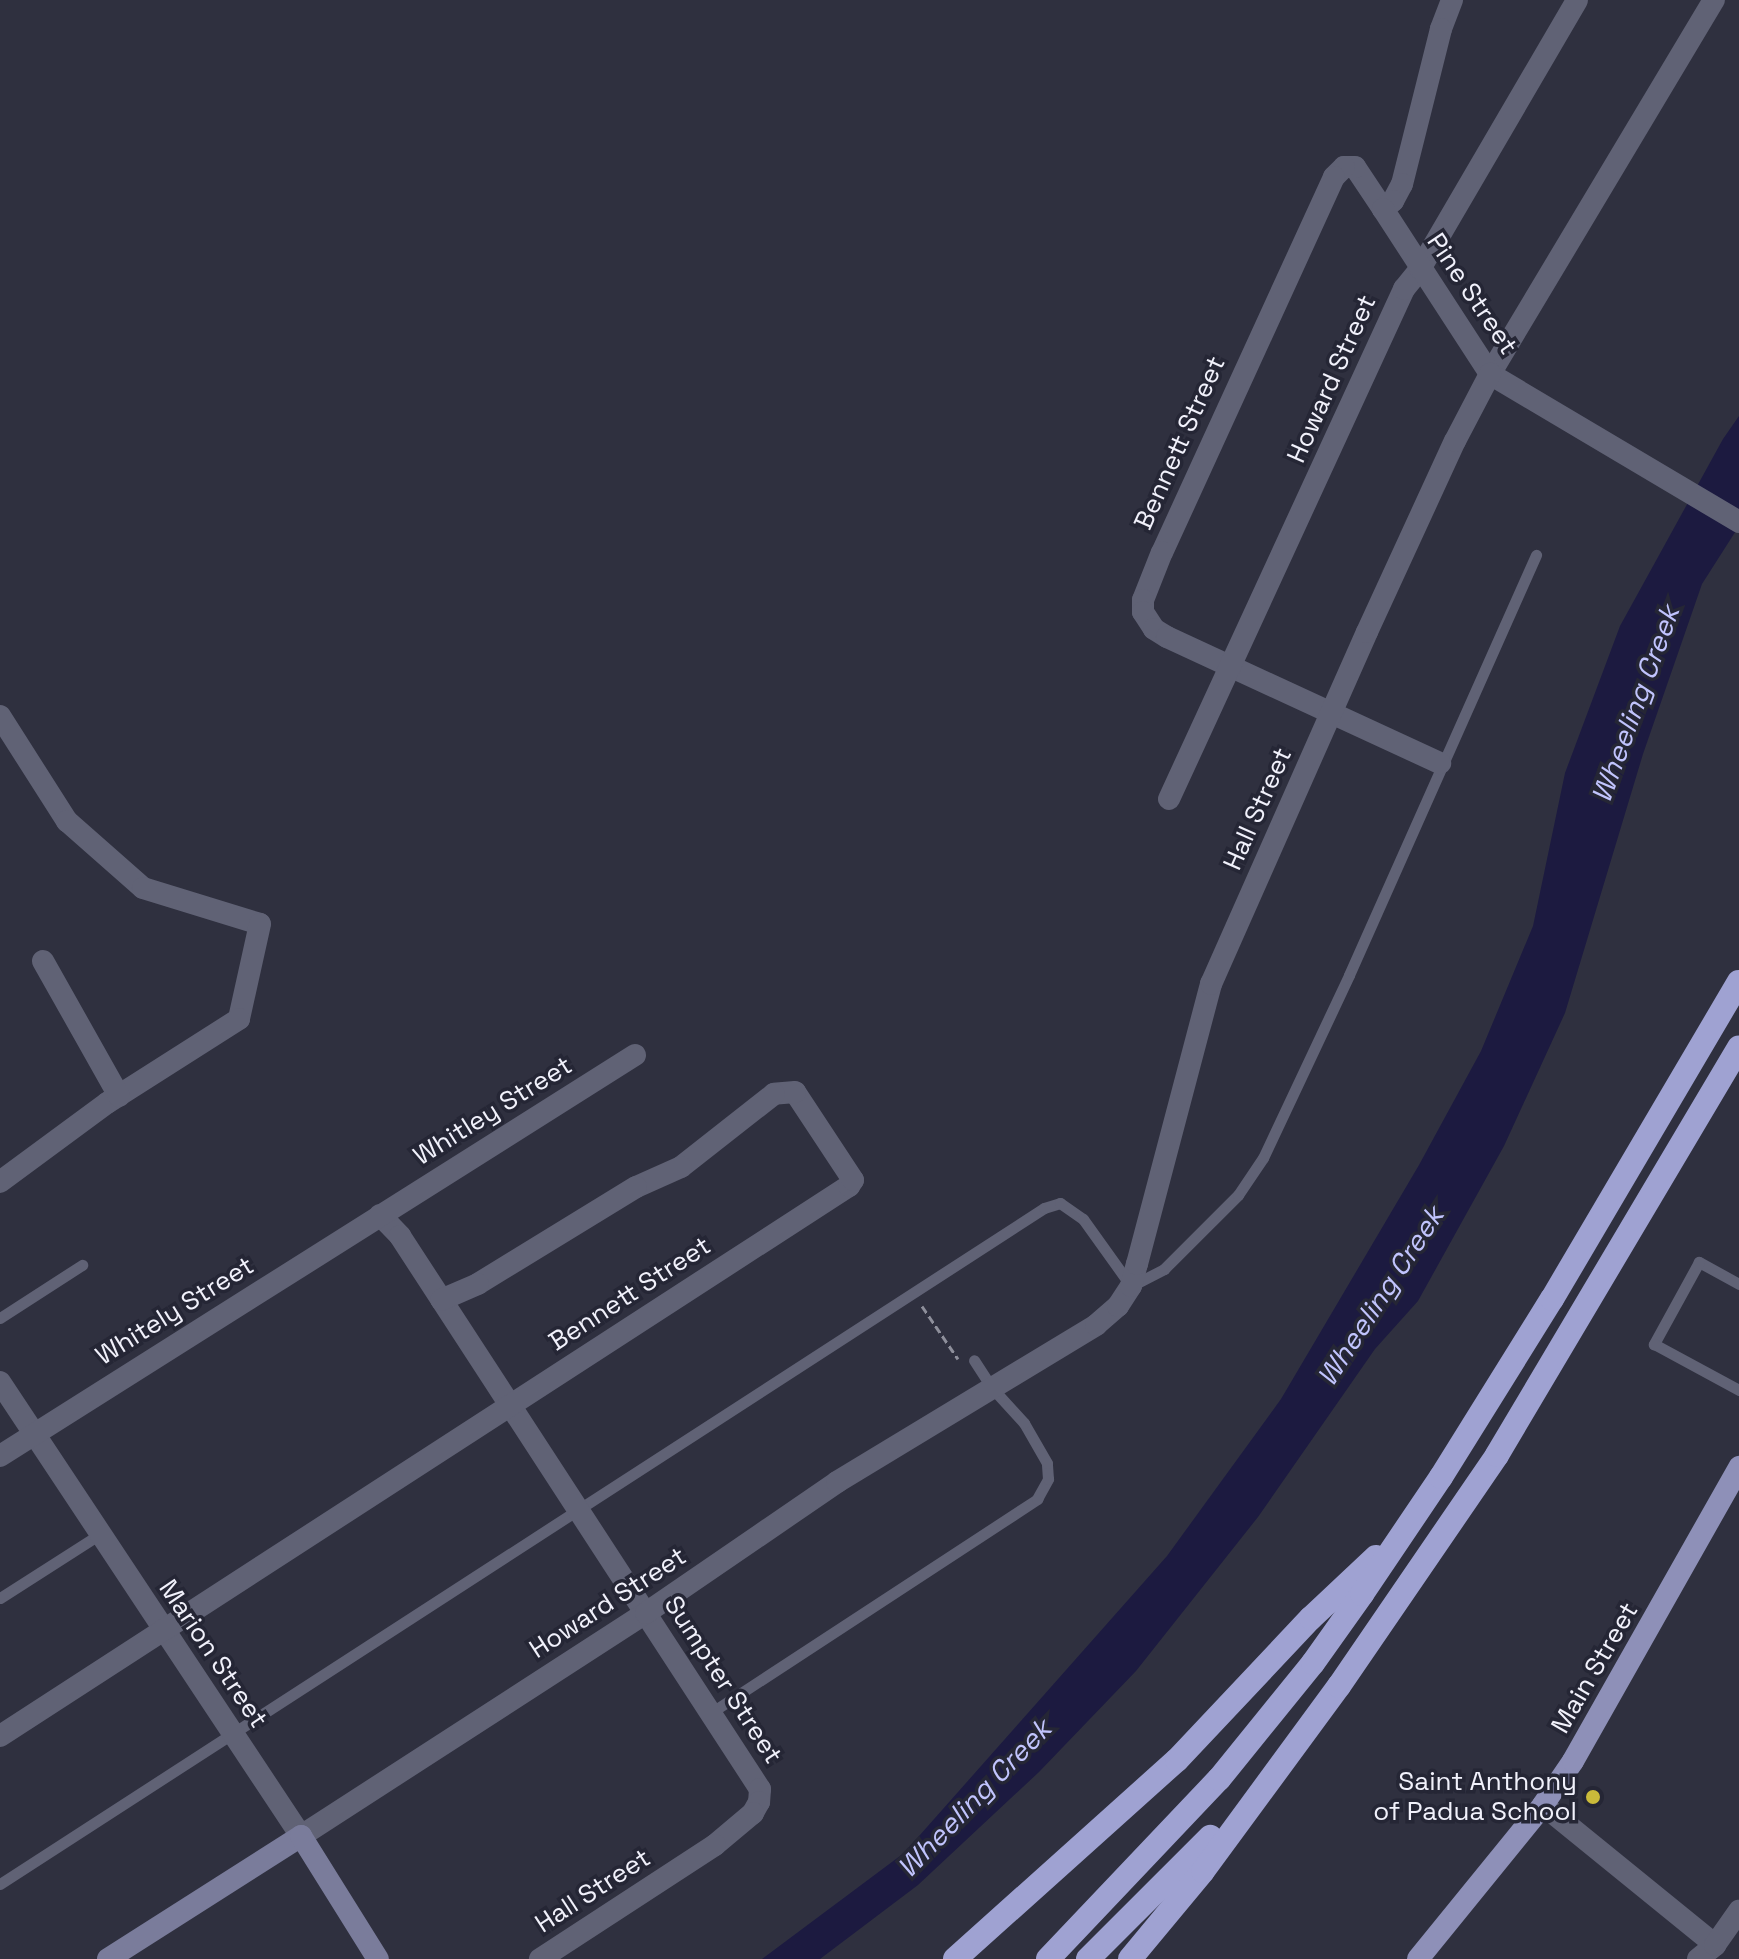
<!DOCTYPE html>
<html>
<head>
<meta charset="utf-8">
<style>
  body { margin:0 }
  #map { position:relative; width:1739px; height:1959px; overflow:hidden; background:#2f303f; font-family:"Space Grotesk",sans-serif }
  div>[style] { position:absolute }
  .water>* { inset:0; background:#1c1a40 }
  .path>* { height:3px; margin-top:-1.5px; transform-origin:0; background:repeating-linear-gradient(90deg,#8e8f9b 0 8px,transparent 0 12px) }
  .service>* { height:11px; margin:-5.5px; padding:0 5.5px; transform-origin:5.5px; border-radius:5.5px; background:#606275 }
  .minor>* { height:22px; margin:-11px; padding:0 11px; transform-origin:11px; border-radius:11px; background:#606275 }
  .tertiary>* { height:22px; margin:-11px; padding:0 11px; transform-origin:11px; border-radius:11px; background:#606275 }
  .secondary>* { height:22px; margin:-11px; padding:0 11px; transform-origin:11px; border-radius:11px; background:#7a7c9b }
  .primary>* { height:22px; margin:-11px; padding:0 11px; transform-origin:11px; border-radius:11px; background:#8e90b8 }
  .motorway>* { height:24px; margin:-12px; padding:0 12px; transform-origin:12px; border-radius:12px; background:#9fa2d2 }
  .dots>* { width:22px; height:22px; translate:-50% -50%; box-sizing:border-box; border:4px solid #252635; border-radius:50% }
  span { translate:-50% -50%; white-space:nowrap; text-align:center; line-height:1.15; -webkit-text-stroke:7px #252635; paint-order:stroke }
  .street-label { font-size:26px; color:#f1f1fb }
  .poi-label { font-size:26px; color:#f1f1fb }
  .right { translate:-100% -50%; text-align:right }
  .water-label { font-size:28px; color:#c1c4fd; font-style:italic }
</style>
</head>
<body>
<div id="map">
  <div class="water">
    <i style="clip-path:polygon(1739px 416px,1739px 526px,1702px 584px,1643px 754px,1565px 1013px,1504px 1146px,1418px 1301px,1375px 1349px,1258px 1517px,1136px 1671px,1039px 1772px,918px 1885px,820px 1959px,762px 1959px,904px 1853px,1167px 1556px,1281px 1399px,1419px 1165px,1481px 1051px,1533px 926px,1565px 773px,1620px 626px,1723px 439px)"></i>
  </div>
  <div class="path">
    <i style="left:922px;top:1306px;width:64px;rotate:55.8deg"></i>
  </div>
  <div class="service">
    <i style="left:1739px;top:1284px;width:46px;rotate:-151.2deg"></i>
    <i style="left:1699px;top:1262px;width:94px;rotate:118.8deg"></i>
    <i style="left:1654px;top:1344px;width:97px;rotate:28.4deg"></i>
    <i style="left:0;top:1318px;width:98px;rotate:-32.9deg"></i>
    <i style="left:0;top:1598px;width:119px;rotate:-32.6deg"></i>
    <i style="left:712px;top:1712px;width:389px;rotate:-33.2deg"></i>
    <i style="left:1037px;top:1499px;width:23px;rotate:-61deg"></i>
    <i style="left:1048px;top:1479px;width:16px;rotate:-94deg"></i>
    <i style="left:1047px;top:1463px;width:46px;rotate:-119.9deg"></i>
    <i style="left:1024px;top:1423px;width:47px;rotate:-132.4deg"></i>
    <i style="left:992px;top:1388px;width:33px;rotate:-123deg"></i>
    <i style="left:0;top:1884px;width:1244px;rotate:-32.92deg"></i>
    <i style="left:1044px;top:1208px;width:17px;rotate:-17deg"></i>
    <i style="left:1060px;top:1203px;width:28px;rotate:35deg"></i>
    <i style="left:1083px;top:1219px;width:82px;rotate:54.4deg"></i>
    <i style="left:1131px;top:1286px;width:37px;rotate:-27deg"></i>
    <i style="left:1164px;top:1269px;width:105px;rotate:-45deg"></i>
    <i style="left:1238px;top:1195px;width:45px;rotate:-56deg"></i>
    <i style="left:1263px;top:1158px;width:202px;rotate:-64.8deg"></i>
    <i style="left:1349px;top:975px;width:460px;rotate:-66deg"></i>
  </div>
  <div class="minor">
    <i style="left:1383px;top:209px;width:50px;rotate:-123.7deg"></i>
    <i style="left:1355px;top:167px;width:11px;rotate:180deg"></i>
    <i style="left:1344px;top:167px;width:14px;rotate:135deg"></i>
    <i style="left:1334px;top:177px;width:413px;rotate:114.6deg"></i>
    <i style="left:1162px;top:552px;width:52px;rotate:111.6deg"></i>
    <i style="left:1143px;top:600px;width:12px;rotate:90deg"></i>
    <i style="left:1143px;top:612px;width:20px;rotate:57deg"></i>
    <i style="left:1154px;top:629px;width:15px;rotate:32deg"></i>
    <i style="left:1167px;top:637px;width:301px;rotate:24.8deg"></i>
    <i style="left:1490px;top:374px;width:436px;rotate:-59.1deg"></i>
    <i style="left:0;top:716px;width:125px;rotate:57.5deg"></i>
    <i style="left:67px;top:821px;width:101px;rotate:41.4deg"></i>
    <i style="left:143px;top:888px;width:122px;rotate:17.1deg"></i>
    <i style="left:260px;top:924px;width:97px;rotate:102.5deg"></i>
    <i style="left:239px;top:1019px;width:156px;rotate:147.5deg"></i>
    <i style="left:107px;top:1103px;width:133px;rotate:143.6deg"></i>
    <i style="left:1169px;top:799px;width:562px;rotate:-65.26deg"></i>
    <i style="left:1404px;top:289px;width:26px;rotate:-51deg"></i>
    <i style="left:1420px;top:269px;width:311px;rotate:-59.7deg"></i>
    <i style="left:43px;top:961px;width:155px;rotate:60.6deg"></i>
    <i style="left:380px;top:1215px;width:29px;rotate:46deg"></i>
    <i style="left:400px;top:1236px;width:660px;rotate:56.94deg"></i>
    <i style="left:760px;top:1789px;width:13px;rotate:94deg"></i>
    <i style="left:759px;top:1802px;width:13px;rotate:119deg"></i>
    <i style="left:753px;top:1813px;width:50px;rotate:139.9deg"></i>
    <i style="left:715px;top:1845px;width:209px;rotate:146.9deg"></i>
    <i style="left:0;top:1382px;width:545px;rotate:56.46deg"></i>
    <i style="left:0;top:1456px;width:751px;rotate:-32.27deg"></i>
    <i style="left:0;top:1736px;width:1012px;rotate:-32.94deg"></i>
    <i style="left:849px;top:1186px;width:7px;rotate:-56deg"></i>
    <i style="left:853px;top:1180px;width:105px;rotate:-123.4deg"></i>
    <i style="left:795px;top:1092px;width:21px;rotate:175deg"></i>
    <i style="left:774px;top:1094px;width:118px;rotate:141.9deg"></i>
    <i style="left:681px;top:1167px;width:49px;rotate:156deg"></i>
    <i style="left:636px;top:1187px;width:185px;rotate:148.5deg"></i>
    <i style="left:478px;top:1284px;width:40px;rotate:156.6deg"></i>
    <i style="left:1543px;top:1805px;width:222px;rotate:39.1deg"></i>
    <i style="left:1698px;top:1959px;width:22px;rotate:-39deg"></i>
    <i style="left:1715px;top:1945px;width:42px;rotate:-54.8deg"></i>
  </div>
  <div class="tertiary">
    <i style="left:1452px;top:0;width:31px;rotate:111deg"></i>
    <i style="left:1441px;top:29px;width:160px;rotate:104.1deg"></i>
    <i style="left:1402px;top:184px;width:19px;rotate:118deg"></i>
    <i style="left:1393px;top:201px;width:13px;rotate:141deg"></i>
    <i style="left:1383px;top:209px;width:197px;rotate:57deg"></i>
    <i style="left:1490px;top:374px;width:290px;rotate:30.7deg"></i>
    <i style="left:301px;top:1836px;width:411px;rotate:-32.9deg"></i>
    <i style="left:646px;top:1613px;width:232px;rotate:-34.4deg"></i>
    <i style="left:837px;top:1482px;width:303px;rotate:-31.2deg"></i>
    <i style="left:1096px;top:1325px;width:29px;rotate:-41deg"></i>
    <i style="left:1118px;top:1306px;width:24px;rotate:-57deg"></i>
    <i style="left:1131px;top:1286px;width:23px;rotate:-75deg"></i>
    <i style="left:1137px;top:1264px;width:290px;rotate:-75.2deg"></i>
    <i style="left:1211px;top:984px;width:385px;rotate:-66.1deg"></i>
    <i style="left:1367px;top:632px;width:210px;rotate:-65.3deg"></i>
    <i style="left:1455px;top:441px;width:76px;rotate:-62.4deg"></i>
  </div>
  <div class="secondary">
    <i style="left:108px;top:1959px;width:229px;rotate:-32.5deg"></i>
    <i style="left:301px;top:1836px;width:145px;rotate:58deg"></i>
  </div>
  <div class="primary">
    <i style="left:1418px;top:1959px;width:198px;rotate:-50.9deg"></i>
    <i style="left:1543px;top:1805px;width:53px;rotate:-55.7deg"></i>
    <i style="left:1573px;top:1761px;width:338px;rotate:-60.5deg"></i>
  </div>
  <div class="motorway">
    <i style="left:955px;top:1959px;width:298px;rotate:-41.9deg"></i>
    <i style="left:1177px;top:1760px;width:195px;rotate:-46.7deg"></i>
    <i style="left:1311px;top:1618px;width:89px;rotate:-43.2deg"></i>
    <i style="left:1048px;top:1959px;width:248px;rotate:-46.5deg"></i>
    <i style="left:1219px;top:1779px;width:149px;rotate:-51deg"></i>
    <i style="left:1313px;top:1663px;width:85px;rotate:-54.6deg"></i>
    <i style="left:1362px;top:1594px;width:141px;rotate:-56deg"></i>
    <i style="left:1441px;top:1477px;width:210px;rotate:-58.1deg"></i>
    <i style="left:1552px;top:1299px;width:368px;rotate:-59.5deg"></i>
    <i style="left:1088px;top:1959px;width:173px;rotate:-45deg"></i>
    <i style="left:1130px;top:1959px;width:114px;rotate:-50.3deg"></i>
    <i style="left:1203px;top:1871px;width:230px;rotate:-53.7deg"></i>
    <i style="left:1339px;top:1686px;width:280px;rotate:-55.6deg"></i>
    <i style="left:1497px;top:1455px;width:474px;rotate:-59.3deg"></i>
  </div>
  <div class="dots">
    <i style="left:1593px;top:1797px;background:#caba3a"></i>
  </div>
  <div class="street-label">
    <span style="left:1472px;top:294px;rotate:56deg">Pine Street</span>
    <span style="left:1332px;top:379px;rotate:-66deg">Howard Street</span>
    <span style="left:1180px;top:443px;rotate:-66deg">Bennett Street</span>
    <span style="left:1258px;top:809px;rotate:-66deg">Hall Street</span>
    <span style="left:493px;top:1111px;rotate:-32deg">Whitley Street</span>
    <span style="left:630px;top:1294px;rotate:-33deg">Bennett Street</span>
    <span style="left:175px;top:1311px;rotate:-32deg">Whitely Street</span>
    <span style="left:608px;top:1603px;rotate:-33deg">Howard Street</span>
    <span style="left:213px;top:1654px;rotate:56deg">Marion Street</span>
    <span style="left:1595px;top:1668px;rotate:-60deg">Main Street</span>
    <span style="left:723px;top:1680px;rotate:57deg">Sumpter Street</span>
    <span style="left:593px;top:1891px;rotate:-33deg">Hall Street</span>
  </div>
  <div class="poi-label">
    <span class="right" style="left:1577px;top:1797px">Saint Anthony<br>of Padua School</span>
  </div>
  <div class="water-label">
    <span style="left:1635px;top:704px;rotate:-70deg">Wheeling Creek</span>
    <span style="left:1380px;top:1296px;rotate:-57deg">Wheeling Creek</span>
    <span style="left:974px;top:1798px;rotate:-46deg">Wheeling Creek</span>
  </div>
</div>
</body>
</html>
